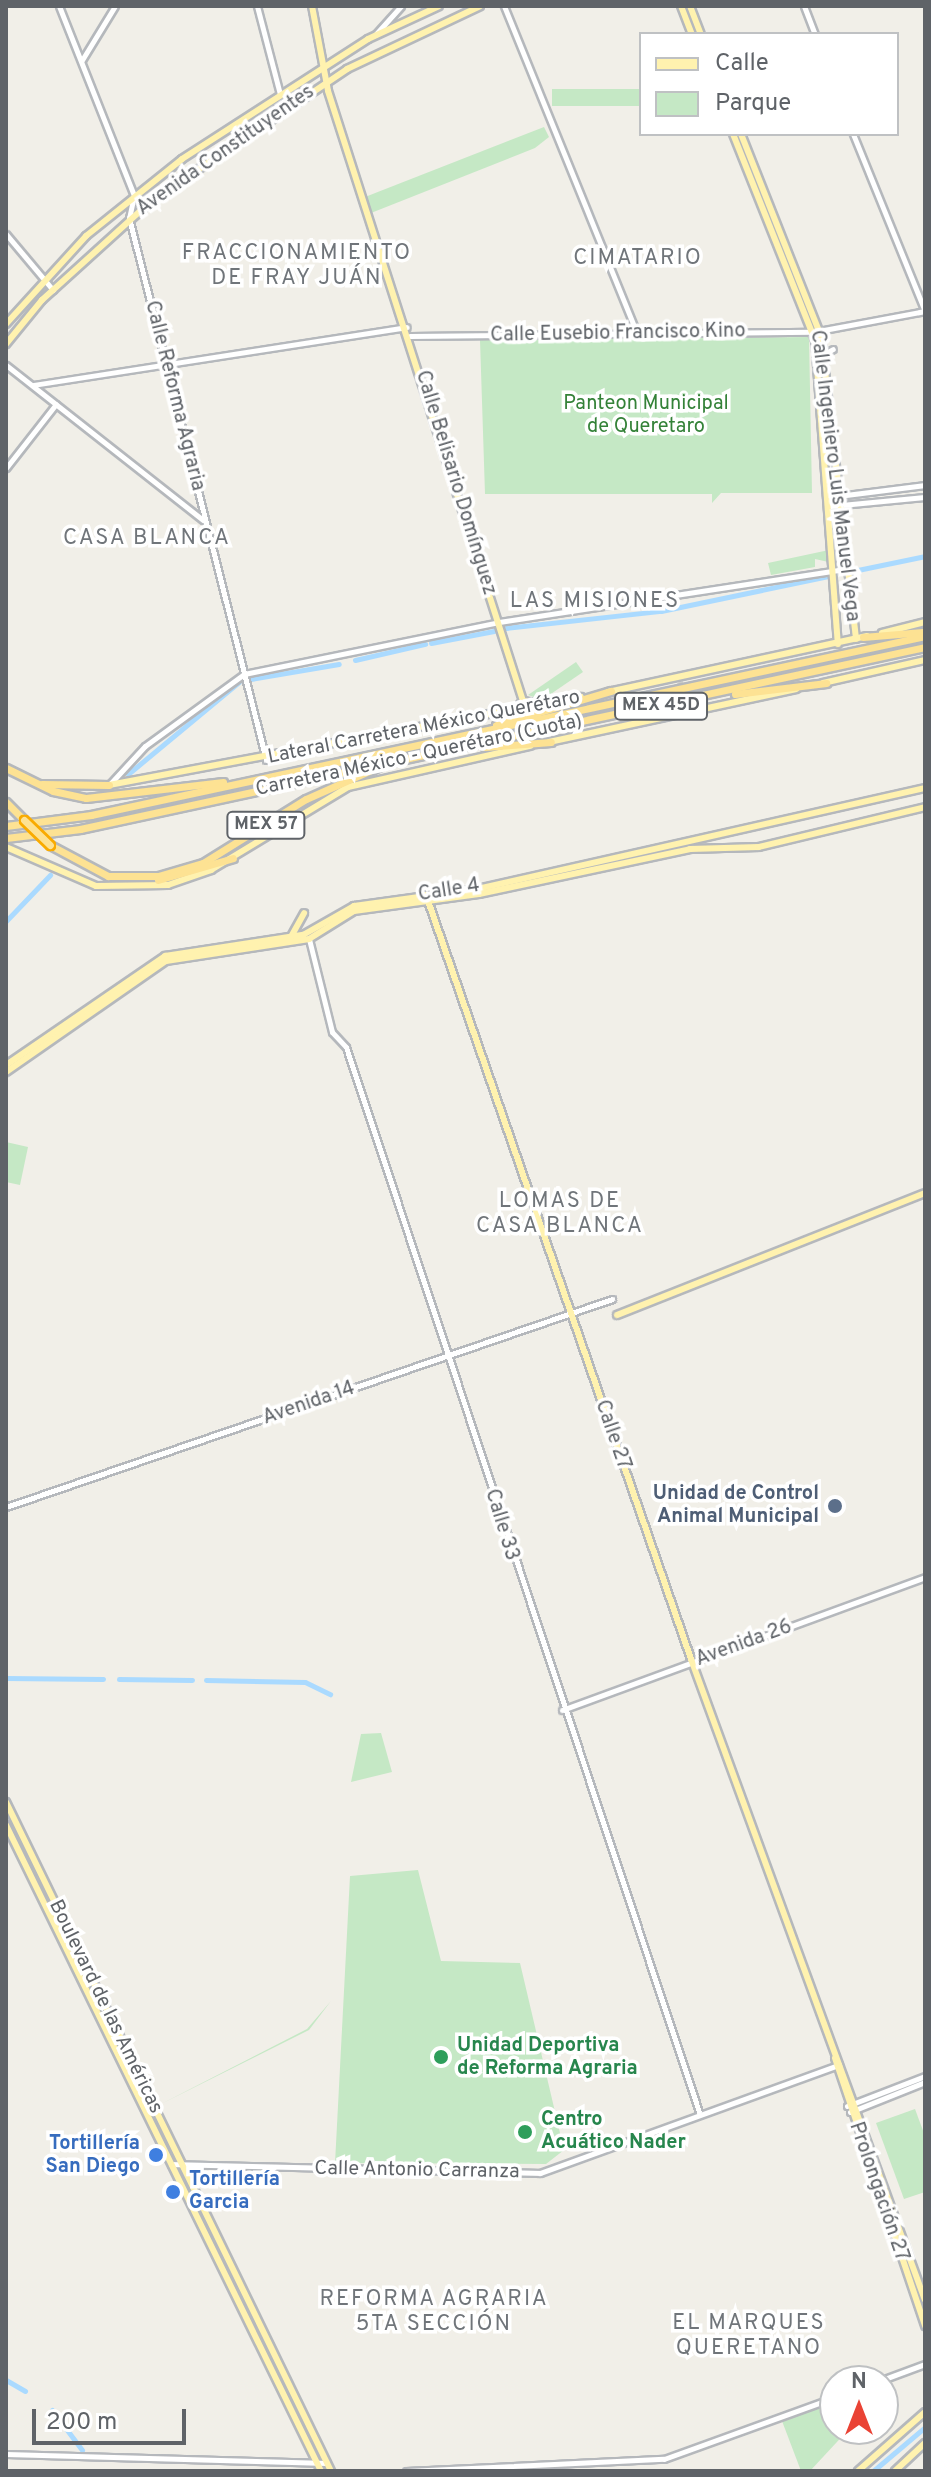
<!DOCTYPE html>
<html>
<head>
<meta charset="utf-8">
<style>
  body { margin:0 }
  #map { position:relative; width:931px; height:2477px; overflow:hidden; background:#f1efe8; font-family:Overpass,sans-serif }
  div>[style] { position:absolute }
  .green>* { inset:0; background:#c5e8c5; transform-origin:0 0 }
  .canal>* { height:5px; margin:-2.5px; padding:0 2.5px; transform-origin:2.5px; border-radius:2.5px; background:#aadaff }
  .major-tunnel>* { height:6px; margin-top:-3px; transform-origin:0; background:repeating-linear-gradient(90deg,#ccccc8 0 6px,transparent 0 9px) }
  .roads { filter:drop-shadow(2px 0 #b5b8bc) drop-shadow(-2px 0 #b5b8bc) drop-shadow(0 2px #b5b8bc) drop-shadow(0 -2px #b5b8bc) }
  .minor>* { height:5px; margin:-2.5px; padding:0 2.5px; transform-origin:2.5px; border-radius:2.5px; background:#fff }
  .major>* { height:6px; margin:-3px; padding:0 3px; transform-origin:3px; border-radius:3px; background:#fff2af }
  .highway>* { height:7px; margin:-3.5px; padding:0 3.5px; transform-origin:3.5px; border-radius:3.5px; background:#fde293 }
  .bridges { filter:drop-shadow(2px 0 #f9ab00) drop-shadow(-2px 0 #f9ab00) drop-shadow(0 2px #f9ab00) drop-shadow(0 -2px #f9ab00) }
  .highway-bridge>* { height:7px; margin:-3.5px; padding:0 3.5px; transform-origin:3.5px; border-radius:3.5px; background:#fde293 }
  .dots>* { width:22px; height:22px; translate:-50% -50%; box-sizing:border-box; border:4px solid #fff; border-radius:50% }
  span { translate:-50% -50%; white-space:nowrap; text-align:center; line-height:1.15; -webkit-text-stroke:7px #fff; paint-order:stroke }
  .shield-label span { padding:2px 6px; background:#fff; border:2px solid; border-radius:6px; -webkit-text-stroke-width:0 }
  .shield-label { font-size:18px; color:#5f6368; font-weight:700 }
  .street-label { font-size:20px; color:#5f6368 }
  .park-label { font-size:20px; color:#348238 }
  .service-label { font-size:20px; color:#4e5e75; font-weight:700 }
  .right { translate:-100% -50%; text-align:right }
  .leisure-label { font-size:20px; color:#27864d; font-weight:700 }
  .left { translate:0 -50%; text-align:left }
  .shop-label { font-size:20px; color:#366cbe; font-weight:700 }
  .neighbourhood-label { font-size:22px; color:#70757a; letter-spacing:2px }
  .frame { position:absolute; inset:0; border:8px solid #5f6368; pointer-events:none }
  .legend { position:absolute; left:639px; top:32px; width:260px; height:104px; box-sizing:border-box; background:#fff; border:2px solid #bfc1c3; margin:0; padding:10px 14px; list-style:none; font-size:24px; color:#5f6368 }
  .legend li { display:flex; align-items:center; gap:16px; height:40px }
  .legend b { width:40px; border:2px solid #bfc1c3 }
  .north { position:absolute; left:819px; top:2365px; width:80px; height:80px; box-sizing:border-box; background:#fff; border:2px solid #bfc1c3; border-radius:50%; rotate:0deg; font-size:22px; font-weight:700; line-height:32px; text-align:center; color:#5f6368 }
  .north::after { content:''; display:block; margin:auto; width:28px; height:36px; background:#ea4335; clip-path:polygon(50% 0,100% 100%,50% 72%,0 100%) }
  .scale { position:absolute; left:32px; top:2409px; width:154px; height:36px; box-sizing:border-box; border:4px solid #5f6368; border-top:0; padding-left:10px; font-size:24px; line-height:28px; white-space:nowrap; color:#5f6368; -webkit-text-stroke:6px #fff; paint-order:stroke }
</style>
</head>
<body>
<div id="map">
  <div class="green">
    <i style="left:641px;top:89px;width:17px;height:89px;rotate:90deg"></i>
    <i style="clip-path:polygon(544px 127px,549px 137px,535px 148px,371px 213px,365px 197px)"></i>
    <i style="clip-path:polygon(809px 337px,812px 493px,721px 493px,712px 503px,712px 494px,485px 494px,480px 340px)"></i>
    <i style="clip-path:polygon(829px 550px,833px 563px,815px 559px,815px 567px,771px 575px,768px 563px)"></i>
    <i style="clip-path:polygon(576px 662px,583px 672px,542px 700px,528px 695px)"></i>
    <i style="clip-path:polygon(6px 1142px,28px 1147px,20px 1185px,6px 1182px)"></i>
    <i style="clip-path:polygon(381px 1733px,392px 1772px,351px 1782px,361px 1734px)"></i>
    <i style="clip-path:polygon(418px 1870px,441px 1961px,520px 1963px,564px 2150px,546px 2164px,335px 2163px,350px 1876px)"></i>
    <i style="clip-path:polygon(331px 2001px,309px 2030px,161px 2104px,307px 2029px)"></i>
    <i style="clip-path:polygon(915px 2109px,925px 2136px,925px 2192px,904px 2199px,876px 2123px)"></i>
    <i style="clip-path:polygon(835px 2402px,835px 2429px,849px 2429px,810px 2471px,801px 2471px,782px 2421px)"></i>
  </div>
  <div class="canal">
    <i style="left:848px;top:572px;width:79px;rotate:-11.7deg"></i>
    <i style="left:506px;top:628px;width:156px;rotate:-6.3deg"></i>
    <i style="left:661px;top:611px;width:177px;rotate:-11.8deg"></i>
    <i style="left:431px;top:643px;width:64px;rotate:-10.8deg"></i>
    <i style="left:355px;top:660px;width:72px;rotate:-12.9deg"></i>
    <i style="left:251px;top:679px;width:89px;rotate:-9.7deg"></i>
    <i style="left:128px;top:774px;width:144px;rotate:-39.7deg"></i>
    <i style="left:6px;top:921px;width:64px;rotate:-46.3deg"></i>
    <i style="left:6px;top:1678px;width:97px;rotate:0.6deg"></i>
    <i style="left:119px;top:1679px;width:73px;rotate:0.8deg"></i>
    <i style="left:206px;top:1680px;width:99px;rotate:1.2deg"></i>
    <i style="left:305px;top:1682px;width:28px;rotate:26deg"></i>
    <i style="left:6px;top:2380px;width:22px;rotate:30deg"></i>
    <i style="left:52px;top:2410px;width:50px;rotate:53.1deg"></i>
    <i style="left:873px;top:2471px;width:68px;rotate:-40.2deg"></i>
  </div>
  <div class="major-tunnel">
    <i style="left:680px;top:682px;width:24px;rotate:75deg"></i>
  </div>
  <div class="roads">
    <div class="minor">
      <i style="left:59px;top:6px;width:203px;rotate:68.4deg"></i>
      <i style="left:134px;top:195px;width:24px;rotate:102deg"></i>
      <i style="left:129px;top:218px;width:559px;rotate:75.81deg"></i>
      <i style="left:257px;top:6px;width:91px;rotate:75.4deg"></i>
      <i style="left:504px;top:6px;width:353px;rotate:67.9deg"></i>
      <i style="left:804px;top:6px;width:30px;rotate:69deg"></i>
      <i style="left:375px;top:35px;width:39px;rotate:-48deg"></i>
      <i style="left:82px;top:60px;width:63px;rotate:-58.6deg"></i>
      <i style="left:853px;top:134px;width:191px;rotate:67.9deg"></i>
      <i style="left:6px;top:234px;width:73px;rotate:50deg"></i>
      <i style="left:410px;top:336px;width:403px;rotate:-0.6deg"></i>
      <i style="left:813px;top:332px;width:114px;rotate:-10.6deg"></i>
      <i style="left:824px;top:354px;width:10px;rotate:-29deg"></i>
      <i style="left:6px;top:365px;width:251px;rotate:38.2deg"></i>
      <i style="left:33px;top:385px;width:378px;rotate:-8.8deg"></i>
      <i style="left:6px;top:468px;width:81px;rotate:-52deg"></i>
      <i style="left:830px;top:497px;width:96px;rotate:-7.2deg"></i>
      <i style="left:831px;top:506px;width:94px;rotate:-5.5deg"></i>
      <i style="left:109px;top:785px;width:53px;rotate:-47.3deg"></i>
      <i style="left:145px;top:746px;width:122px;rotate:-36deg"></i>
      <i style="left:244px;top:674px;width:260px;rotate:-11.5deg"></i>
      <i style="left:499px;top:622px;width:350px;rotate:-8.7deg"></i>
      <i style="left:309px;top:939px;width:96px;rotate:76.1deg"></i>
      <i style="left:332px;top:1032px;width:21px;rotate:47deg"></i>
      <i style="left:346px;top:1047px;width:1122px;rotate:71.66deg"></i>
      <i style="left:6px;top:1507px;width:641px;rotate:-18.94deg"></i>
      <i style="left:562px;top:1710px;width:387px;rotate:-20.1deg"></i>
      <i style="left:847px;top:2106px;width:84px;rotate:-21deg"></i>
      <i style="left:850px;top:2112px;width:81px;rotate:-21.8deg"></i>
      <i style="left:171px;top:2164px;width:369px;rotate:1.4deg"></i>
      <i style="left:540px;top:2173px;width:318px;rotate:-19.9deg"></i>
      <i style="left:879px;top:2381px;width:49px;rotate:-20.3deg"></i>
      <i style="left:6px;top:2454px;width:321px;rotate:1.6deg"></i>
      <i style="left:406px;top:2471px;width:258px;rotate:-2.7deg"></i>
      <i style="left:664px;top:2459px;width:182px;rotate:-19.9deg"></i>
    </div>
    <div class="major">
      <i style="left:312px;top:6px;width:86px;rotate:79.3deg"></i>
      <i style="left:328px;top:91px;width:640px;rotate:72.27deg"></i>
      <i style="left:681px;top:6px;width:30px;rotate:69deg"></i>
      <i style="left:690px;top:6px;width:30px;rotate:69deg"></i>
      <i style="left:733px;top:134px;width:222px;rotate:68.3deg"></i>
      <i style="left:815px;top:340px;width:305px;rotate:85.7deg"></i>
      <i style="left:741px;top:134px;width:217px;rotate:68.4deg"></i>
      <i style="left:821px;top:336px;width:305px;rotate:83.4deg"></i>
      <i style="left:6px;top:324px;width:119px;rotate:-47.7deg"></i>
      <i style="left:86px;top:236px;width:123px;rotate:-38.7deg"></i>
      <i style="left:182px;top:159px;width:221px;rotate:-32.8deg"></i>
      <i style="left:368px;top:39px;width:78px;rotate:-24.9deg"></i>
      <i style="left:6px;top:344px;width:57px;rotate:-50.7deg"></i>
      <i style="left:42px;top:300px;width:146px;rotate:-42.2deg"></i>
      <i style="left:150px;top:202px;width:238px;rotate:-34deg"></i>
      <i style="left:347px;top:69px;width:147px;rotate:-25.3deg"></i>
      <i style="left:882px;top:633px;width:44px;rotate:-14.3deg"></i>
      <i style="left:823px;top:683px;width:105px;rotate:-12.7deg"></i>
      <i style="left:608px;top:692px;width:265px;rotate:-12.2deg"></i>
      <i style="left:513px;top:711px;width:14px;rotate:-45deg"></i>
      <i style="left:523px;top:701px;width:18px;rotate:9deg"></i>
      <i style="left:549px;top:742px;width:253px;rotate:-12.1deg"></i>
      <i style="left:109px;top:785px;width:480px;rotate:-10.6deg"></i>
      <i style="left:6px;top:847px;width:98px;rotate:23.4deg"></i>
      <i style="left:96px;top:886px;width:72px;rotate:-0.8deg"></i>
      <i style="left:168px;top:885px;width:46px;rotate:-19.2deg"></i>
      <i style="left:211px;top:870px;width:160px;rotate:-31.2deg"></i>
      <i style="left:348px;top:787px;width:187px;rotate:-12.7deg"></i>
      <i style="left:426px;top:895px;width:809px;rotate:70.87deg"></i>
      <i style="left:691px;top:1659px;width:682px;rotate:69.95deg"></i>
      <i style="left:292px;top:935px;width:25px;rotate:-61deg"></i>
      <i style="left:6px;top:1065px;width:193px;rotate:-34.4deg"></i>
      <i style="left:165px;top:956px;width:140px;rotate:-8.7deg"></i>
      <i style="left:303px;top:935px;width:59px;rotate:-29.6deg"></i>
      <i style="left:354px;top:906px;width:124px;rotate:-7.9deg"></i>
      <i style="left:477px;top:889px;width:459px;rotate:-12.7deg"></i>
      <i style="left:6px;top:1072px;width:195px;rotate:-34.8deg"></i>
      <i style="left:166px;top:961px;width:145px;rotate:-8.7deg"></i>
      <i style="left:309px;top:939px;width:53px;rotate:-31.9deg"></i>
      <i style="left:354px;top:911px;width:126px;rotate:-7.7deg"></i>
      <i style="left:479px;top:894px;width:216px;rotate:-12deg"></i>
      <i style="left:690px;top:849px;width:69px;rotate:-1.7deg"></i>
      <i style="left:759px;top:847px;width:171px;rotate:-13.5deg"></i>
      <i style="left:617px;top:1315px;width:331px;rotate:-21.6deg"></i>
      <i style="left:6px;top:1802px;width:744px;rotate:64.09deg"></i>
      <i style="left:6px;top:1825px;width:719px;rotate:64.01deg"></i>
      <i style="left:835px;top:2058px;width:283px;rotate:71.4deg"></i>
      <i style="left:858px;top:2471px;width:89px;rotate:-41.4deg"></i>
      <i style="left:895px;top:2471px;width:41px;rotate:-43deg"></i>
    </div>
    <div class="highway">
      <i style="left:863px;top:637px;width:60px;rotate:-4.8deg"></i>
      <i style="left:735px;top:694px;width:92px;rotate:-6.9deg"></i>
      <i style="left:496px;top:725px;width:120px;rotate:-16.5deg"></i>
      <i style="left:485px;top:747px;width:66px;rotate:-4.3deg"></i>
      <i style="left:6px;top:768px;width:52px;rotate:26.1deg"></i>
      <i style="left:53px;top:791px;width:34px;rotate:12deg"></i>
      <i style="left:86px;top:798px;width:138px;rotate:-6.7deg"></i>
      <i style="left:42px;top:784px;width:67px;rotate:0.9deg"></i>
      <i style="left:6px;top:802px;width:25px;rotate:45deg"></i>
      <i style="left:6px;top:826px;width:86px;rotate:-7.4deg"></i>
      <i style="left:91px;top:815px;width:853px;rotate:-12.11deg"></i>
      <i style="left:6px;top:838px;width:75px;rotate:-6.9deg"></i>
      <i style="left:80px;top:829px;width:864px;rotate:-12.15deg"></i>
      <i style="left:50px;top:845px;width:66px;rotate:28.1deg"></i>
      <i style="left:108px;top:876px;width:50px"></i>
      <i style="left:158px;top:876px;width:47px;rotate:-16.1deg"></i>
      <i style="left:203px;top:863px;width:121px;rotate:-31.9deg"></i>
      <i style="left:306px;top:799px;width:81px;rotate:-24deg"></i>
      <i style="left:158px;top:880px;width:78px;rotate:-16.3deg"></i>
    </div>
  </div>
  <div class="bridges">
    <div class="highway-bridge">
      <i style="left:24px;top:820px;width:36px;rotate:44deg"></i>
    </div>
  </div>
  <div class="dots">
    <i style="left:835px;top:1506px;background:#5c6f8a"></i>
    <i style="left:441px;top:2057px;background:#2e9e5b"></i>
    <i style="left:525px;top:2132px;background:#2e9e5b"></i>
    <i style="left:156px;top:2155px;background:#3f7fe0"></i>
    <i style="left:173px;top:2192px;background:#3f7fe0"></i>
  </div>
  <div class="shield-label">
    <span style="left:661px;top:706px">MEX 45D</span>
    <span style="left:266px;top:825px">MEX 57</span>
  </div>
  <div class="street-label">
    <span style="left:226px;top:151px;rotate:-35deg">Avenida Constituyentes</span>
    <span style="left:618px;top:334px;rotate:-1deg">Calle Eusebio Francisco Kino</span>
    <span style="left:174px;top:396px;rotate:76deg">Calle Reforma Agraria</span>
    <span style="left:834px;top:476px;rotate:83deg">Calle Ingeniero Luis Manuel Vega</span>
    <span style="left:455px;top:483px;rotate:73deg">Calle Belisario Domínguez</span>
    <span style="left:424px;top:728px;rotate:-11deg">Lateral Carretera México Querétaro</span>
    <span style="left:419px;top:756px;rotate:-12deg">Carretera México - Querétaro (Cuota)</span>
    <span style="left:449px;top:891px;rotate:-9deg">Calle 4</span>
    <span style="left:309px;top:1404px;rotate:-19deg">Avenida 14</span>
    <span style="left:612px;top:1435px;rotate:71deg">Calle 27</span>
    <span style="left:501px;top:1525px;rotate:73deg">Calle 33</span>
    <span style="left:744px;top:1644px;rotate:-20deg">Avenida 26</span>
    <span style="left:105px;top:2007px;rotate:64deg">Boulevard de las Américas</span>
    <span style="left:417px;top:2171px;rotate:1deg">Calle Antonio Carranza</span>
    <span style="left:878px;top:2192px;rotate:71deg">Prolongación 27</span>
  </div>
  <div class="park-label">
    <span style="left:646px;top:416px">Panteon Municipal<br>de Queretaro</span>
  </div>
  <div class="service-label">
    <span class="right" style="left:819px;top:1506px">Unidad de Control<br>Animal Municipal</span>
  </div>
  <div class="leisure-label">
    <span class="left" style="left:457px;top:2058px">Unidad Deportiva<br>de Reforma Agraria</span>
    <span class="left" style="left:541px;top:2132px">Centro<br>Acuático Nader</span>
  </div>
  <div class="shop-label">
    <span class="right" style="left:140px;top:2156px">Tortillería<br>San Diego</span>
    <span class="left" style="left:189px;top:2192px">Tortillería<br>Garcia</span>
  </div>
  <div class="neighbourhood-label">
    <span style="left:297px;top:266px">FRACCIONAMIENTO<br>DE FRAY JUÁN</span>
    <span style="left:638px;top:259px">CIMATARIO</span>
    <span style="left:147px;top:539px">CASA BLANCA</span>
    <span style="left:595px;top:602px">LAS MISIONES</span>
    <span style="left:560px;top:1214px">LOMAS DE<br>CASA BLANCA</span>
    <span style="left:434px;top:2312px">REFORMA AGRARIA<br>5TA SECCIÓN</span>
    <span style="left:749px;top:2336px">EL MARQUES<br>QUERETANO</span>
  </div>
  <div class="frame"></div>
  <ul class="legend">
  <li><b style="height:10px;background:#fff2af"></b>Calle</li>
  <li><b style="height:22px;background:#c5e8c5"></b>Parque</li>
  </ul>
  <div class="north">N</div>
  <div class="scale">200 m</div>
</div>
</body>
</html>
